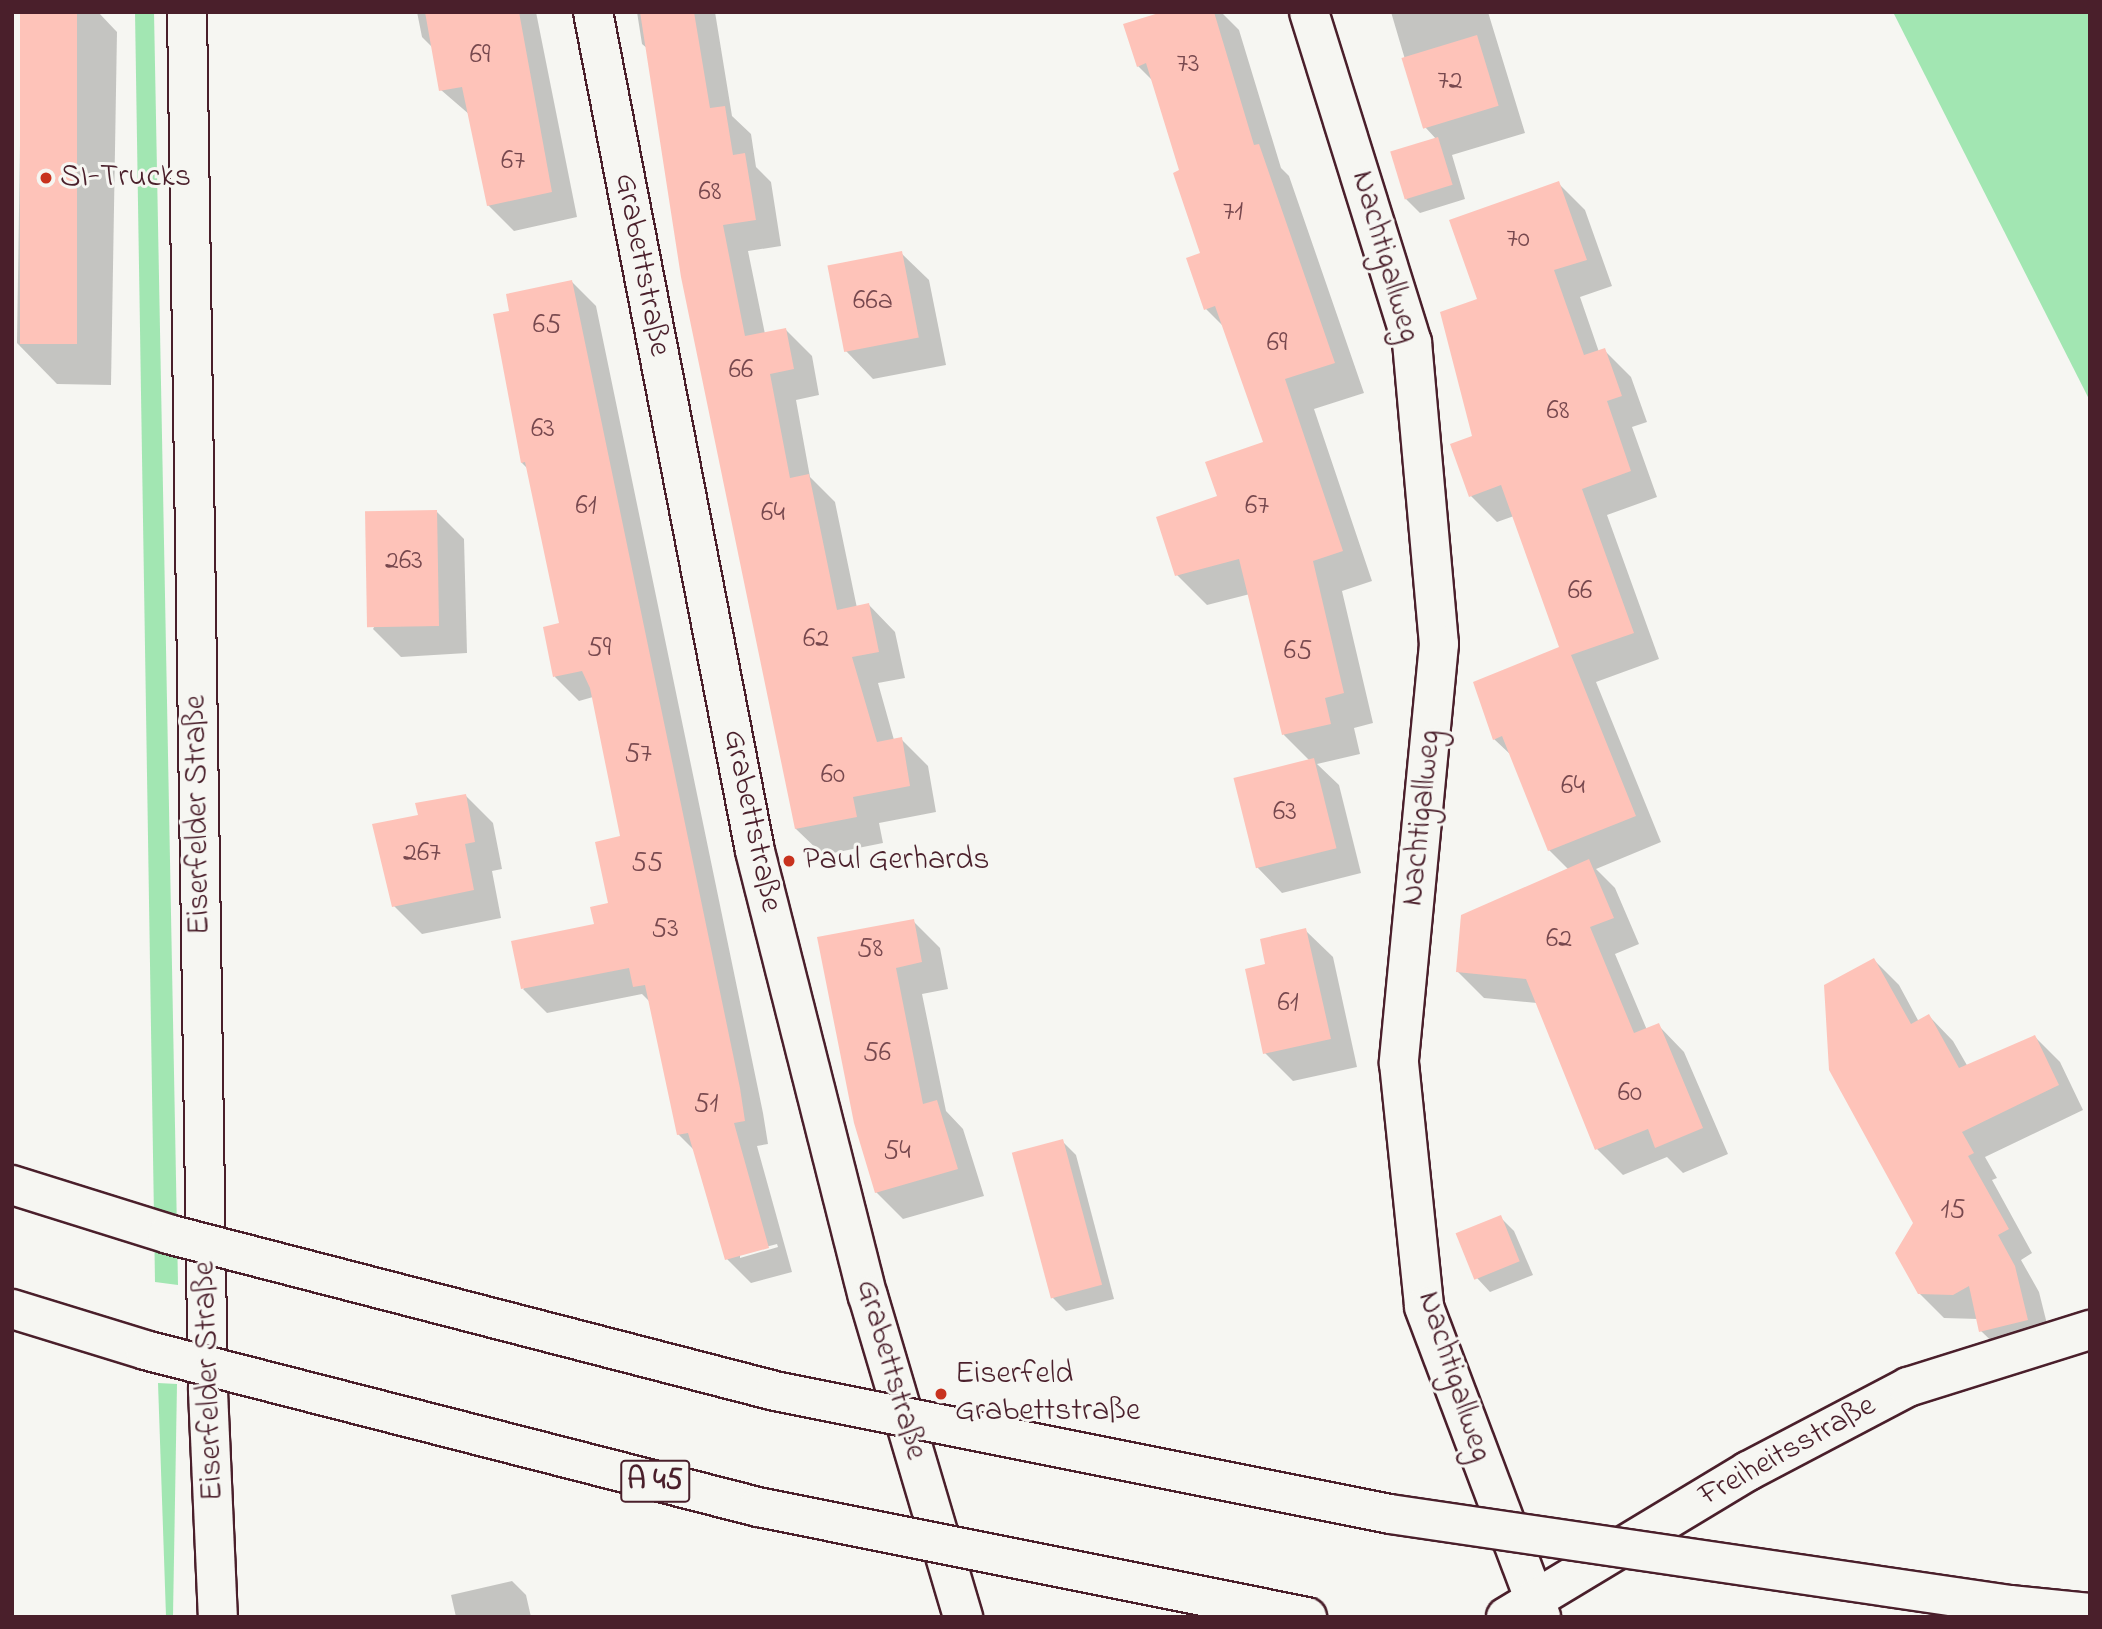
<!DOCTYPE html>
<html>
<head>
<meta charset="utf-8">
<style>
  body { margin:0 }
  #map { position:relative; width:2102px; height:1629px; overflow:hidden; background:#f6f6f2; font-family:"Indie Flower",sans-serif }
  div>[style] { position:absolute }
  .green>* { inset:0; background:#a2e6b2 }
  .shadow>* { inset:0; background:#0003 }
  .building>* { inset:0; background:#fec3b9; transform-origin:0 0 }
  .roads { filter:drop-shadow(2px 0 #4a1f2b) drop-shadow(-2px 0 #4a1f2b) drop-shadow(0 2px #4a1f2b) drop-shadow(0 -2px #4a1f2b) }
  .street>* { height:38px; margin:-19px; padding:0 19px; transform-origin:19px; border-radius:19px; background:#f6f6f2 }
  .secondary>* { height:38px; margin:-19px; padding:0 19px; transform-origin:19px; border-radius:19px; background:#f6f6f2 }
  .bridges { filter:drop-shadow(2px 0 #4a1f2b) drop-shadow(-2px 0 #4a1f2b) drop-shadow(0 2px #4a1f2b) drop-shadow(0 -2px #4a1f2b) }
  .highway-bridge>* { height:38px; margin:-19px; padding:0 19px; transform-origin:19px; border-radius:19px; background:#f6f6f2 }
  .dots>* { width:19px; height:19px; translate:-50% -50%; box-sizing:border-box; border:4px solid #f6f6f2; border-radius:50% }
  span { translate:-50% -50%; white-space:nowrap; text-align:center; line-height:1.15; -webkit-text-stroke:6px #f6f6f2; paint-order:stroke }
  .number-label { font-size:28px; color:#77484e }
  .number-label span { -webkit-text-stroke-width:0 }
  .shield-label span { padding:2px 5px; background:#f6f6f2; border:2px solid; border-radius:5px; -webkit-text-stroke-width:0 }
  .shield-label { font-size:30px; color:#4a1f2b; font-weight:700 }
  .poi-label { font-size:32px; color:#4a1f2b }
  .left { translate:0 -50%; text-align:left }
  .street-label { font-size:32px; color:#4a1f2b }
  .frame { position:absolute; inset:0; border:14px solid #4a1f2b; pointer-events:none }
</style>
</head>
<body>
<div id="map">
  <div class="green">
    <i style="clip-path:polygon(135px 12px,154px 12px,178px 1285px,155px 1282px)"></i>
    <i style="clip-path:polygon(1893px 12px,2090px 12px,2090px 401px)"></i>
    <i style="clip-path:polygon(158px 1383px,177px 1384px,173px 1616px,166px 1616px)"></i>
  </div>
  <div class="shadow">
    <i style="clip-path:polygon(22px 12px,98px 12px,117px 32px,111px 385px,57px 384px,17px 343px)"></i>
    <i style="clip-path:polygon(417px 12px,536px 12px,577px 217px,514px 231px,488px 205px,470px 115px,441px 90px,433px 48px,422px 37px)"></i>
    <i style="clip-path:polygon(637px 12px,715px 12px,732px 116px,751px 134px,756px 167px,771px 182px,781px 246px,748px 251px,765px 334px,786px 330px,812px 356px,819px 395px,796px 400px,810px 477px,835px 502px,857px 608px,869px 605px,895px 632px,905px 678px,878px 683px,894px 740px,901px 739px,928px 766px,936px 812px,879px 823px,883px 843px,823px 855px,796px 829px,648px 49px,642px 44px)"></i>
    <i style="clip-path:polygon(1168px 12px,1221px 12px,1239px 30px,1281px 168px,1289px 176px,1364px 393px,1314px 409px,1372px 581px,1342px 591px,1373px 723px,1354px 728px,1360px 754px,1317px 764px,1339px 785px,1361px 873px,1282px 893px,1257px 867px,1310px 761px,1284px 735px,1250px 594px,1207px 605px,1177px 575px,1219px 497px,1265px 443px,1224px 327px,1206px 309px,1202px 254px,1181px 172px,1153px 81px,1138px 66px)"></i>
    <i style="clip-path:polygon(1391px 12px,1488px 12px,1525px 133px,1452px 155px,1465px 199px,1420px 213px,1406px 199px,1437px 140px,1425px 127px)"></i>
    <i style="clip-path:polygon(1558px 183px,1585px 210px,1612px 286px,1580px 297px,1599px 352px,1604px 350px,1631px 377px,1647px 422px,1632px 427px,1657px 497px,1607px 515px,1659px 659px,1596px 682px,1661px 842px,1596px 869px,1615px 888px,1639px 944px,1615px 954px,1647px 1030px,1658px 1025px,1684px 1052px,1728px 1154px,1683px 1173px,1667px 1157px,1623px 1175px,1597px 1149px,1537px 1003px,1484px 998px,1458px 972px,1569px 870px,1549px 850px,1512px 756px,1494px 739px,1561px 648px,1514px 516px,1497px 522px,1471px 496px,1480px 301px)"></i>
    <i style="clip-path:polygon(901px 253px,929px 280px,946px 365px,873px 379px,846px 351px)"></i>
    <i style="clip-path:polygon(evenodd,572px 282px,596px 306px,763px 1113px,768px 1144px,757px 1146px,792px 1272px,751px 1283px,727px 1259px,695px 1151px,678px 1134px,650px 1002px,642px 994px,547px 1013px,523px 989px,596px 926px,610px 905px,622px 838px,593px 697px,579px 701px,555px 677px,561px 625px,528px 469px,522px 463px,511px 312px,572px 282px,777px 1244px,778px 1247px,740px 1258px,740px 1254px,777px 1244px)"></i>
    <i style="clip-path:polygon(436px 511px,464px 539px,467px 653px,401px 657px,373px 629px)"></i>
    <i style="clip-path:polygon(465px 795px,493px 823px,502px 869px,492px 871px,501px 918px,422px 934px,394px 906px)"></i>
    <i style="clip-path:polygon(913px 921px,940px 948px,948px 989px,922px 994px,946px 1111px,963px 1129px,984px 1196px,903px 1219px,876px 1192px,819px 939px)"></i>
    <i style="clip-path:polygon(1305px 930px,1333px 957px,1357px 1067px,1293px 1081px,1265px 1053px,1267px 965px)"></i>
    <i style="clip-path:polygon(1874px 960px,1899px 985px,1919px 1022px,1929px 1016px,1953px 1041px,1968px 1067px,2035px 1037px,2060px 1062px,2083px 1110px,1985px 1157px,1997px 1178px,1992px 1180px,2032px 1253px,2021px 1260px,2039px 1292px,2052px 1344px,2006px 1355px,1981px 1331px,1978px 1319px,1944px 1318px,1919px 1293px,1916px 1224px)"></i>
    <i style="clip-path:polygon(1062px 1141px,1076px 1155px,1114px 1299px,1066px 1311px,1052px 1297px)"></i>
    <i style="clip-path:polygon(1500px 1217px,1514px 1231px,1533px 1275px,1490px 1292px,1477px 1278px)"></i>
    <i style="clip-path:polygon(512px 1581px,526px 1595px,531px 1617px,456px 1617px,451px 1595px)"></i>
  </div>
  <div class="building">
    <i style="left:20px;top:12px;width:57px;height:332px"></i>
    <i style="clip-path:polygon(425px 12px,519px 12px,552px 192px,487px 206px,462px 87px,439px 91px)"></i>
    <i style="clip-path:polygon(640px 12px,694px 12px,710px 108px,725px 106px,733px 155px,745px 153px,756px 220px,723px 225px,745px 336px,786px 328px,794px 369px,770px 374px,790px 478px,809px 474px,837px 610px,869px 603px,879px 652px,852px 657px,877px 742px,902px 737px,910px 786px,853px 797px,857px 817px,795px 829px,681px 277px)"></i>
    <i style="clip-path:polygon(1162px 12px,1214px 12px,1254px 145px,1259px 144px,1335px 363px,1285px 379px,1343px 551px,1313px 561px,1344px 693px,1325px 698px,1331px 724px,1282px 735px,1239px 559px,1175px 576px,1156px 517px,1217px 496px,1205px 462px,1263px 442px,1215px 306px,1204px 310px,1186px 258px,1200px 253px,1173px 173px,1179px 170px,1146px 63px,1137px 67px,1123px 24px)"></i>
    <i style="left:1477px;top:35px;width:74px;height:79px;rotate:73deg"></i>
    <i style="left:1438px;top:137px;width:50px;height:50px;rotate:73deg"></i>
    <i style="clip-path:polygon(1559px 181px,1587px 260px,1554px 270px,1584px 355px,1605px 348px,1622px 396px,1607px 401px,1631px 471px,1582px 489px,1634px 633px,1571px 655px,1636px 816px,1548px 851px,1502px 736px,1493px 740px,1473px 682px,1559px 647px,1501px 485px,1469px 497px,1450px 444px,1472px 436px,1440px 312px,1477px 299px,1449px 220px)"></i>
    <i style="left:902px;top:251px;width:88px;height:76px;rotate:79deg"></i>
    <i style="clip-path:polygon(572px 280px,740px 1088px,745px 1121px,734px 1123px,769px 1248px,725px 1260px,688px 1133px,677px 1135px,645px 985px,633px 987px,629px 968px,521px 989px,511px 941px,594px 924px,590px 907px,608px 903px,595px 842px,620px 836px,590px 688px,582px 671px,553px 677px,543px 627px,559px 623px,525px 462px,521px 463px,493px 314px,509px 311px,506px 294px)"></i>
    <i style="left:437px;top:510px;width:116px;height:72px;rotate:89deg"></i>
    <i style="left:1314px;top:758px;width:93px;height:83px;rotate:76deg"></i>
    <i style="clip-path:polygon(466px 794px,475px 842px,465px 844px,474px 890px,392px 907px,372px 824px,418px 815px,415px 803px)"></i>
    <i style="clip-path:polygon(1589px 859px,1614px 918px,1590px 927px,1634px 1033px,1659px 1023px,1703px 1128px,1655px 1148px,1648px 1129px,1595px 1150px,1526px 979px,1456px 972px,1461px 915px)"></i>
    <i style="clip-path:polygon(914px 919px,922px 962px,896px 968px,923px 1104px,937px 1100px,958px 1169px,875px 1193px,854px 1123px,817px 937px)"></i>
    <i style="clip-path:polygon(1306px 928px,1331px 1039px,1263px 1054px,1245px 969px,1265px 964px,1260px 939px)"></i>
    <i style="clip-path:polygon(1874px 958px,1911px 1024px,1929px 1014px,1959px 1068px,2035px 1035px,2059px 1085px,1962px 1132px,1974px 1153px,1968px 1156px,2009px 1229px,1998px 1235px,2015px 1266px,2028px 1320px,1979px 1332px,1969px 1286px,1953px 1295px,1918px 1294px,1895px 1253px,1913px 1223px,1829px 1070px,1824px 985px)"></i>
    <i style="left:1063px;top:1139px;width:151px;height:53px;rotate:75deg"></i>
    <i style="left:1501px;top:1215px;width:50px;height:49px;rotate:68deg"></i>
  </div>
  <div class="roads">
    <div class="street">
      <i style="left:593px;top:12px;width:854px;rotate:79.07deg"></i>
      <i style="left:755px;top:851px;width:459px;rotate:75.8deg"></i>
      <i style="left:868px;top:1296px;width:335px;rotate:73.5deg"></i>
      <i style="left:1309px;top:12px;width:346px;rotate:72.7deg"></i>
      <i style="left:1412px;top:342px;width:303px;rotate:84.9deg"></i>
      <i style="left:1439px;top:644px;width:421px;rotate:95.5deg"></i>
      <i style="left:1399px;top:1063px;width:245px;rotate:84.1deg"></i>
      <i style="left:1424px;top:1307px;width:331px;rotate:69.3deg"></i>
      <i style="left:1506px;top:1617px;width:283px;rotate:-31.1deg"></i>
      <i style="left:1748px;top:1471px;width:181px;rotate:-27.7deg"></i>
      <i style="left:1908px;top:1387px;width:191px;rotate:-17.4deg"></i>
    </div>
    <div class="secondary">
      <i style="left:187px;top:12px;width:1379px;rotate:89.13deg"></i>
      <i style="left:208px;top:1391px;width:226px;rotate:87.5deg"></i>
    </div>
  </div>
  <div class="bridges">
    <div class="highway-bridge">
      <i style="left:12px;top:1185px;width:164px;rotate:17.4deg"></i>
      <i style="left:168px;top:1234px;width:627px;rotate:14.5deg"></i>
      <i style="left:775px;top:1391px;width:627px;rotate:11.31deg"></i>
      <i style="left:1390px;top:1514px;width:627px;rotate:8.35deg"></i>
      <i style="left:2010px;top:1605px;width:80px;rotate:5.7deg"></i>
      <i style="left:12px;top:1309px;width:139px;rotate:17.1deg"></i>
      <i style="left:145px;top:1350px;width:633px;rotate:14.37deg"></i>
      <i style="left:758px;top:1507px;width:560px;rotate:11.33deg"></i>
    </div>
  </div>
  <div class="dots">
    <i style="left:46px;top:178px;background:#c8321e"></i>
    <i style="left:789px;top:861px;background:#c8321e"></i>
    <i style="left:941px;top:1394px;background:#c8321e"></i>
  </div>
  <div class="number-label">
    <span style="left:480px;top:56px">69</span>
    <span style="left:1188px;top:65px">73</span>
    <span style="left:1450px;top:82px">72</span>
    <span style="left:513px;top:162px">67</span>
    <span style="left:710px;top:193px">68</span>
    <span style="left:1233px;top:213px">71</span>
    <span style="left:1518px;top:240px">70</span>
    <span style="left:873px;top:302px">66a</span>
    <span style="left:547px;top:326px">65</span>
    <span style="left:1277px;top:344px">69</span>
    <span style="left:741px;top:371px">66</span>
    <span style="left:1558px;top:412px">68</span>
    <span style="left:543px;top:430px">63</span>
    <span style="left:586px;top:507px">61</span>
    <span style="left:1257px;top:507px">67</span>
    <span style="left:773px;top:514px">64</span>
    <span style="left:404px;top:562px">263</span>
    <span style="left:1580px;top:592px">66</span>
    <span style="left:816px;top:640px">62</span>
    <span style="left:599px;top:649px">59</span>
    <span style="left:1298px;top:652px">65</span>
    <span style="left:638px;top:755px">57</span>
    <span style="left:833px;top:776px">60</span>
    <span style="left:1573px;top:787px">64</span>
    <span style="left:1285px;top:813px">63</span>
    <span style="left:422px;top:854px">267</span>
    <span style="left:647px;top:864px">55</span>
    <span style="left:665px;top:930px">53</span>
    <span style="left:1559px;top:940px">62</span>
    <span style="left:870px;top:950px">58</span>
    <span style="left:1288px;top:1004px">61</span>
    <span style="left:877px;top:1054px">56</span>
    <span style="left:1630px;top:1094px">60</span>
    <span style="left:706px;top:1105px">51</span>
    <span style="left:897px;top:1152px">54</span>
    <span style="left:1953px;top:1211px">15</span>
  </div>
  <div class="shield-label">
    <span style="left:655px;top:1481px">A 45</span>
  </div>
  <div class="poi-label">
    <span class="left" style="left:60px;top:178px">SI-Trucks</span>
    <span class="left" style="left:803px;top:861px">Paul Gerhards</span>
    <span class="left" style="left:955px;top:1394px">Eiserfeld<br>Grabettstraße</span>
  </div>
  <div class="street-label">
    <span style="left:1384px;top:257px;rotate:74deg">Nachtigallweg</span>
    <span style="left:641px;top:265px;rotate:79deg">Grabettstraße</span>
    <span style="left:199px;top:815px;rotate:-91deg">Eiserfelder Straße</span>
    <span style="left:1423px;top:818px;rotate:-84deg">Nachtigallweg</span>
    <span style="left:751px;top:821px;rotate:78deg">Grabettstraße</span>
    <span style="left:890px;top:1370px;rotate:74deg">Grabettstraße</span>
    <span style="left:1453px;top:1377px;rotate:72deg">Nachtigallweg</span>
    <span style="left:210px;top:1381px;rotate:-92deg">Eiserfelder Straße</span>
    <span style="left:1788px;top:1452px;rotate:-29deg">Freiheitsstraße</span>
  </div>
  <div class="frame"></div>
</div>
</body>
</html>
